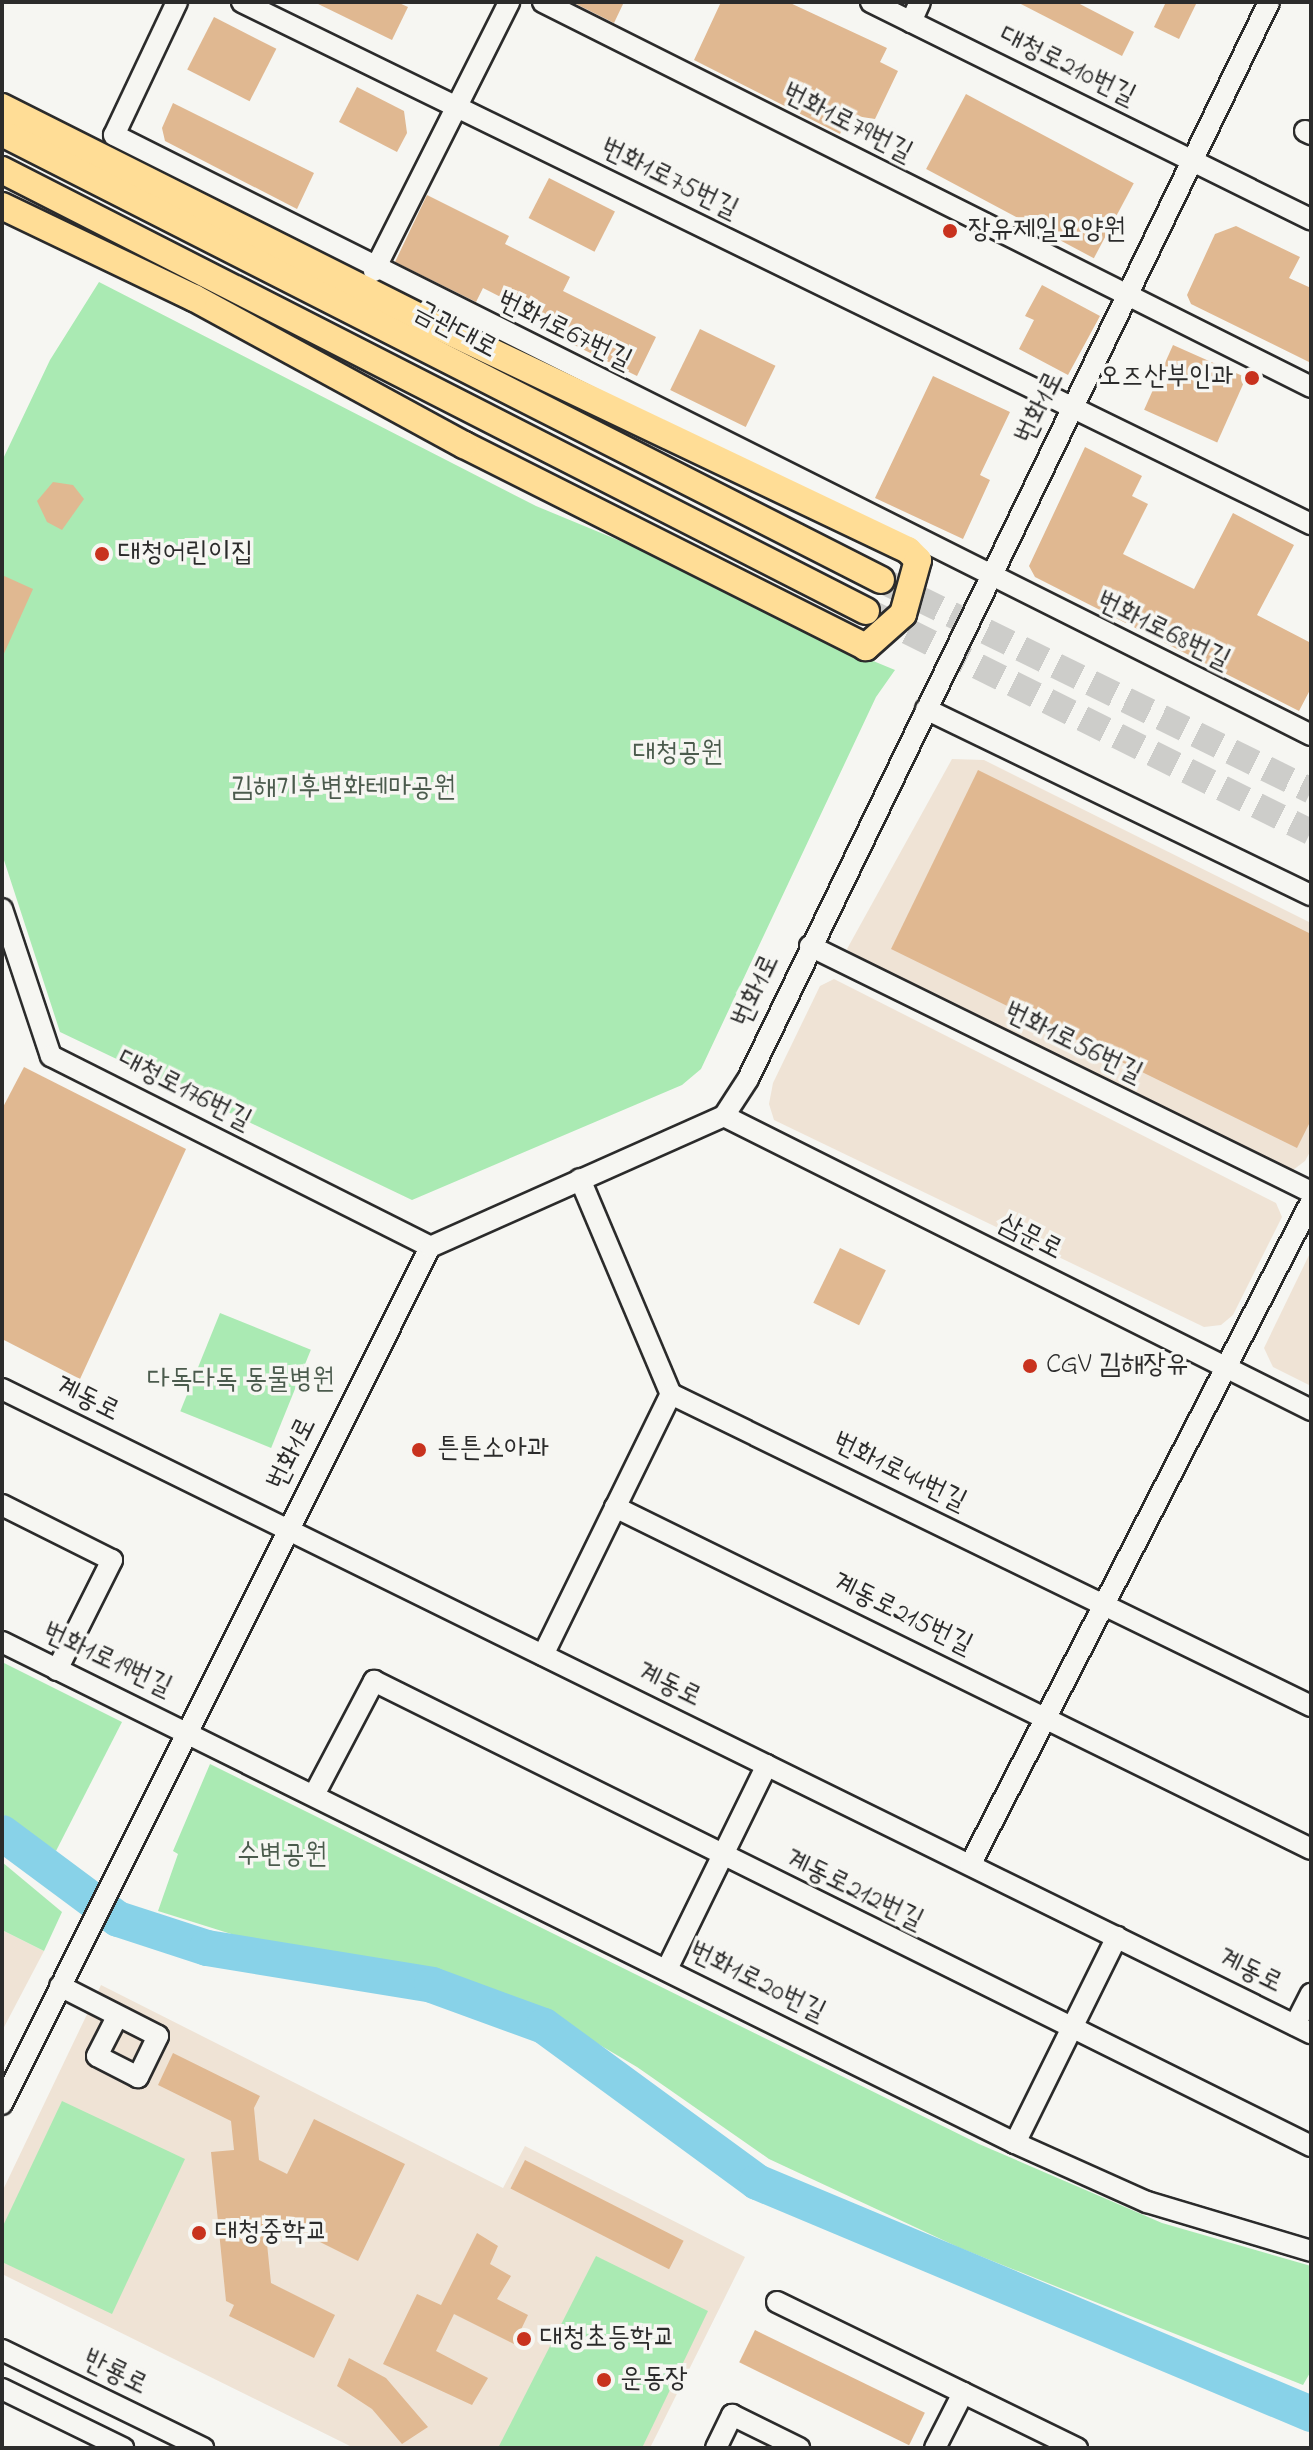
<!DOCTYPE html>
<html>
<head>
<meta charset="utf-8">
<style>
  body { margin:0 }
  #map { position:relative; width:1313px; height:2450px; overflow:hidden; background:#f6f6f2; font-family:"Indie Flower","Poor Story",sans-serif }
  div>[style] { position:absolute }
  .built>* { inset:0; background:#efe3d5 }
  .green>* { inset:0; background:#aaeab3; transform-origin:0 0 }
  .river>* { height:36px; margin:-18px; padding:0 18px; transform-origin:18px; border-radius:18px; background:#88d2e8 }
  .building>* { inset:0; background:#e0b891; transform-origin:0 0 }
  .major-tunnel>* { height:26px; margin-top:-13px; transform-origin:0; background:repeating-linear-gradient(90deg,#cdcdca 0 26px,transparent 0 39px) }
  .roads { filter:drop-shadow(2px 0 #2b2b2b) drop-shadow(-2px 0 #2b2b2b) drop-shadow(0 2px #2b2b2b) drop-shadow(0 -2px #2b2b2b) }
  .minor>* { height:20px; margin:-10px; padding:0 10px; transform-origin:10px; border-radius:10px; background:#f6f6f2 }
  .major>* { height:26px; margin:-13px; padding:0 13px; transform-origin:13px; border-radius:13px; background:#ffdd96 }
  .dots>* { width:22px; height:22px; translate:-50% -50%; box-sizing:border-box; border:4px solid #f6f6f2; border-radius:50% }
  span { translate:-50% -50%; white-space:nowrap; text-align:center; line-height:1.15; -webkit-text-stroke:7px #f6f6f2; paint-order:stroke }
  .street-label { font-size:28px; color:#2b2b2b }
  .poi-label { font-size:28px; color:#2b2b2b }
  .left { translate:0 -50%; text-align:left }
  .right { translate:-100% -50%; text-align:right }
  .park-label { font-size:28px; color:#4b5b4d }
  .frame { position:absolute; inset:0; border:4px solid #2b2b2b; pointer-events:none }
</style>
</head>
<body>
<div id="map">
  <div class="built">
    <i style="clip-path:polygon(952px 759px,984px 760px,1311px 923px,1311px 1150px,1305px 1161px,1289px 1173px,859px 965px,847px 949px)"></i>
    <i style="clip-path:polygon(834px 979px,1276px 1203px,1282px 1217px,1233px 1315px,1221px 1325px,1204px 1327px,774px 1120px,769px 1104px,773px 1083px,820px 986px)"></i>
    <i style="clip-path:polygon(1311px 1251px,1311px 1386px,1273px 1367px,1264px 1348px)"></i>
    <i style="clip-path:polygon(2px 1930px,44px 1951px,2px 2031px)"></i>
    <i style="clip-path:polygon(101px 1985px,503px 2188px,525px 2146px,745px 2257px,650px 2448px,354px 2448px,2px 2274px,2px 2192px)"></i>
  </div>
  <div class="green">
    <i style="clip-path:polygon(99px 282px,536px 506px,671px 562px,808px 634px,895px 670px,876px 697px,701px 1069px,682px 1085px,412px 1200px,60px 1032px,2px 854px,2px 461px,50px 360px)"></i>
    <i style="left:220px;top:1313px;width:98px;height:106px;rotate:22deg"></i>
    <i style="clip-path:polygon(2px 1662px,122px 1722px,56px 1851px,2px 1814px)"></i>
    <i style="clip-path:polygon(210px 1764px,979px 2144px,1162px 2223px,1311px 2266px,1311px 2371px,1303px 2385px,960px 2248px,769px 2159px,637px 2067px,534px 2006px,270px 1946px,158px 1911px,178px 1854px,173px 1851px)"></i>
    <i style="clip-path:polygon(2px 1862px,62px 1912px,44px 1951px,2px 1930px)"></i>
    <i style="clip-path:polygon(62px 2101px,185px 2159px,112px 2314px,2px 2262px,2px 2228px)"></i>
    <i style="clip-path:polygon(596px 2256px,708px 2311px,642px 2448px,498px 2448px)"></i>
  </div>
  <div class="river">
    <i style="left:2px;top:1833px;width:144px;rotate:36.6deg"></i>
    <i style="left:118px;top:1919px;width:94px;rotate:18deg"></i>
    <i style="left:207px;top:1948px;width:228px;rotate:9.3deg"></i>
    <i style="left:432px;top:1985px;width:119px;rotate:20.1deg"></i>
    <i style="left:544px;top:2026px;width:264px;rotate:36.2deg"></i>
    <i style="left:757px;top:2182px;width:601px;rotate:22.72deg"></i>
  </div>
  <div class="building">
    <i style="clip-path:polygon(314px 2px,397px 2px,408px 7px,392px 40px)"></i>
    <i style="clip-path:polygon(572px 2px,624px 2px,614px 23px)"></i>
    <i style="clip-path:polygon(721px 2px,788px 2px,887px 48px,880px 62px,898px 71px,875px 119px,849px 115px,840px 134px,694px 60px)"></i>
    <i style="clip-path:polygon(1017px 2px,1076px 2px,1134px 32px,1122px 56px)"></i>
    <i style="clip-path:polygon(1166px 2px,1197px 2px,1179px 39px,1154px 27px)"></i>
    <i style="left:214px;top:17px;width:70px;height:59px;rotate:27deg"></i>
    <i style="clip-path:polygon(357px 87px,404px 111px,407px 133px,397px 152px,339px 122px)"></i>
    <i style="left:966px;top:94px;width:190px;height:85px;rotate:28deg"></i>
    <i style="clip-path:polygon(173px 103px,314px 173px,297px 209px,165px 141px,162px 128px)"></i>
    <i style="left:549px;top:178px;width:74px;height:45px;rotate:27deg"></i>
    <i style="clip-path:polygon(427px 195px,509px 236px,505px 244px,570px 277px,563px 291px,656px 337px,637px 376px,568px 342px,572px 333px,483px 288px,476px 302px,395px 262px)"></i>
    <i style="clip-path:polygon(1236px 226px,1300px 257px,1289px 278px,1311px 288px,1311px 363px,1191px 304px,1187px 295px,1215px 234px)"></i>
    <i style="clip-path:polygon(1042px 285px,1100px 316px,1068px 375px,1019px 349px,1034px 320px,1025px 316px)"></i>
    <i style="left:700px;top:329px;width:84px;height:68px;rotate:26deg"></i>
    <i style="left:1173px;top:345px;width:80px;height:71px;rotate:24deg"></i>
    <i style="clip-path:polygon(933px 376px,1010px 412px,980px 475px,990px 480px,963px 539px,875px 498px)"></i>
    <i style="clip-path:polygon(1085px 447px,1142px 476px,1132px 496px,1148px 504px,1123px 554px,1194px 589px,1233px 513px,1294px 545px,1257px 615px,1311px 643px,1311px 688px,1299px 711px,1035px 577px,1029px 566px)"></i>
    <i style="clip-path:polygon(53px 482px,73px 485px,84px 499px,62px 530px,47px 522px,37px 501px)"></i>
    <i style="clip-path:polygon(2px 575px,33px 589px,2px 658px)"></i>
    <i style="clip-path:polygon(978px 770px,1311px 934px,1311px 1120px,1297px 1148px,891px 949px)"></i>
    <i style="clip-path:polygon(24px 1067px,186px 1149px,80px 1379px,2px 1339px,2px 1109px)"></i>
    <i style="left:840px;top:1248px;width:51px;height:61px;rotate:26deg"></i>
    <i style="clip-path:polygon(173px 2053px,260px 2096px,254px 2108px,259px 2160px,287px 2174px,314px 2119px,405px 2164px,358px 2261px,264px 2214px,271px 2283px,335px 2315px,314px 2358px,229px 2316px,234px 2305px,226px 2301px,211px 2152px,234px 2150px,231px 2121px,158px 2085px)"></i>
    <i style="left:525px;top:2160px;width:178px;height:32px;rotate:27deg"></i>
    <i style="clip-path:polygon(477px 2233px,498px 2246px,490px 2264px,511px 2276px,497px 2299px,528px 2315px,514px 2344px,454px 2314px,436px 2351px,488px 2378px,472px 2405px,383px 2364px,417px 2294px,441px 2305px)"></i>
    <i style="left:755px;top:2330px;width:189px;height:36px;rotate:26deg"></i>
    <i style="clip-path:polygon(349px 2358px,386px 2378px,428px 2427px,402px 2444px,372px 2409px,337px 2386px)"></i>
  </div>
  <div class="major-tunnel">
    <i style="left:881px;top:580px;width:479px;rotate:26.1deg"></i>
    <i style="left:873px;top:614px;width:489px;rotate:26.5deg"></i>
  </div>
  <div class="roads">
    <div class="minor">
      <i style="left:177px;top:2px;width:147px;rotate:115.3deg"></i>
      <i style="left:114px;top:135px;width:1339px;rotate:26.62deg"></i>
      <i style="left:242px;top:2px;width:1190px;rotate:26.03deg"></i>
      <i style="left:543px;top:2px;width:859px;rotate:26.62deg"></i>
      <i style="left:871px;top:2px;width:491px;rotate:26.3deg"></i>
      <i style="left:911px;top:22px;width:22px;rotate:-66deg"></i>
      <i style="left:1305px;top:131px;width:7px;rotate:27deg"></i>
      <i style="left:374px;top:271px;width:301px;rotate:-63.3deg"></i>
      <i style="left:926px;top:709px;width:428px;rotate:25.8deg"></i>
      <i style="left:2px;top:909px;width:155px;rotate:71.6deg"></i>
      <i style="left:51px;top:1056px;width:424px;rotate:26.7deg"></i>
      <i style="left:810px;top:946px;width:558px;rotate:26.15deg"></i>
      <i style="left:724px;top:1116px;width:657px;rotate:26.6deg"></i>
      <i style="left:580px;top:1179px;width:233px;rotate:67.1deg"></i>
      <i style="left:671px;top:1394px;width:712px;rotate:25.99deg"></i>
      <i style="left:2px;top:1389px;width:1459px;rotate:26.2deg"></i>
      <i style="left:2px;top:1505px;width:123px;rotate:26.6deg"></i>
      <i style="left:112px;top:1560px;width:123px;rotate:116.6deg"></i>
      <i style="left:615px;top:1507px;width:775px;rotate:26.17deg"></i>
      <i style="left:2px;top:1642px;width:1130px;rotate:26.32deg"></i>
      <i style="left:1015px;top:2143px;width:145px;rotate:24.1deg"></i>
      <i style="left:1147px;top:2202px;width:171px;rotate:16.6deg"></i>
      <i style="left:543px;top:1655px;width:291px;rotate:-63.9deg"></i>
      <i style="left:315px;top:1793px;width:127px;rotate:-62.2deg"></i>
      <i style="left:374px;top:1681px;width:1046px;rotate:26.39deg"></i>
      <i style="left:970px;top:1865px;width:746px;rotate:-62.78deg"></i>
      <i style="left:667px;top:1969px;width:227px;rotate:-63.9deg"></i>
      <i style="left:60px;top:1986px;width:110px;rotate:27deg"></i>
      <i style="left:158px;top:2036px;width:46px;rotate:116deg"></i>
      <i style="left:138px;top:2077px;width:46px;rotate:-152.9deg"></i>
      <i style="left:97px;top:2056px;width:44px;rotate:-62.9deg"></i>
      <i style="left:1295px;top:2025px;width:35px;rotate:-63deg"></i>
      <i style="left:2px;top:2104px;width:958px;rotate:-63.46deg"></i>
      <i style="left:430px;top:1247px;width:322px;rotate:-24deg"></i>
      <i style="left:724px;top:1116px;width:44px;rotate:-57deg"></i>
      <i style="left:748px;top:1079px;width:1196px;rotate:-64.18deg"></i>
      <i style="left:1015px;top:2143px;width:230px;rotate:-63.7deg"></i>
      <i style="left:777px;top:2302px;width:334px;rotate:26deg"></i>
      <i style="left:2px;top:2350px;width:224px;rotate:26deg"></i>
      <i style="left:2px;top:2389px;width:135px;rotate:26deg"></i>
      <i style="left:716px;top:2448px;width:37px;rotate:-64deg"></i>
      <i style="left:732px;top:2415px;width:75px;rotate:26.2deg"></i>
      <i style="left:935px;top:2448px;width:62px;rotate:-63deg"></i>
    </div>
    <div class="major">
      <i style="left:2px;top:107px;width:476px;rotate:26.7deg"></i>
      <i style="left:427px;top:321px;width:533px;rotate:25.46deg"></i>
      <i style="left:908px;top:550px;width:14px;rotate:45deg"></i>
      <i style="left:918px;top:560px;width:56px;rotate:105.5deg"></i>
      <i style="left:903px;top:614px;width:50px;rotate:138.3deg"></i>
      <i style="left:866px;top:647px;width:450px;rotate:-153.3deg"></i>
      <i style="left:464px;top:445px;width:307px;rotate:-151.4deg"></i>
      <i style="left:194px;top:298px;width:213px;rotate:-154.4deg"></i>
      <i style="left:2px;top:133px;width:986px;rotate:26.95deg"></i>
      <i style="left:2px;top:170px;width:970px;rotate:27.04deg"></i>
    </div>
  </div>
  <div class="dots">
    <i style="left:950px;top:231px;background:#c8321e"></i>
    <i style="left:1252px;top:378px;background:#c8321e"></i>
    <i style="left:102px;top:554px;background:#c8321e"></i>
    <i style="left:1030px;top:1366px;background:#c8321e"></i>
    <i style="left:419px;top:1450px;background:#c8321e"></i>
    <i style="left:199px;top:2233px;background:#c8321e"></i>
    <i style="left:524px;top:2339px;background:#c8321e"></i>
    <i style="left:604px;top:2380px;background:#c8321e"></i>
  </div>
  <div class="street-label">
    <span style="left:1067px;top:67px;rotate:26deg">대청로210번길</span>
    <span style="left:847px;top:124px;rotate:27deg">번화1로79번길</span>
    <span style="left:669px;top:180px;rotate:26deg">번화1로75번길</span>
    <span style="left:455px;top:331px;rotate:28deg">금관대로</span>
    <span style="left:564px;top:332px;rotate:26deg">번화1로67번길</span>
    <span style="left:1041px;top:408px;rotate:-64deg">번화1로</span>
    <span style="left:1163px;top:632px;rotate:26deg">번화1로68번길</span>
    <span style="left:757px;top:991px;rotate:-65deg">번화1로</span>
    <span style="left:1073px;top:1044px;rotate:26deg">번화1로56번길</span>
    <span style="left:184px;top:1091px;rotate:27deg">대청로176번길</span>
    <span style="left:1030px;top:1238px;rotate:27deg">삼문로</span>
    <span style="left:87px;top:1400px;rotate:26deg">계동로</span>
    <span style="left:293px;top:1454px;rotate:-64deg">번화1로</span>
    <span style="left:899px;top:1473px;rotate:26deg">번화1로44번길</span>
    <span style="left:902px;top:1615px;rotate:26deg">계동로215번길</span>
    <span style="left:107px;top:1661px;rotate:25deg">번화1로19번길</span>
    <span style="left:669px;top:1686px;rotate:26deg">계동로</span>
    <span style="left:854px;top:1891px;rotate:26deg">계동로212번길</span>
    <span style="left:1250px;top:1972px;rotate:26deg">계동로</span>
    <span style="left:757px;top:1983px;rotate:26deg">번화1로20번길</span>
    <span style="left:115px;top:2374px;rotate:26deg">반룡로</span>
  </div>
  <div class="poi-label">
    <span class="left" style="left:968px;top:231px">장유제일요양원</span>
    <span class="right" style="left:1234px;top:378px">오즈산부인과</span>
    <span class="left" style="left:118px;top:554px">대청어린이집</span>
    <span class="left" style="left:1046px;top:1366px">CGV 김해장유</span>
    <span class="left" style="left:437px;top:1450px">튼튼소아과</span>
    <span class="left" style="left:215px;top:2233px">대청중학교</span>
    <span class="left" style="left:540px;top:2339px">대청초등학교</span>
    <span class="left" style="left:620px;top:2380px">운동장</span>
  </div>
  <div class="park-label">
    <span style="left:678px;top:754px">대청공원</span>
    <span style="left:343px;top:789px">김해기후변화테마공원</span>
    <span style="left:241px;top:1381px">다독다독 동물병원</span>
    <span style="left:282px;top:1856px">수변공원</span>
  </div>
  <div class="frame"></div>
</div>
</body>
</html>
